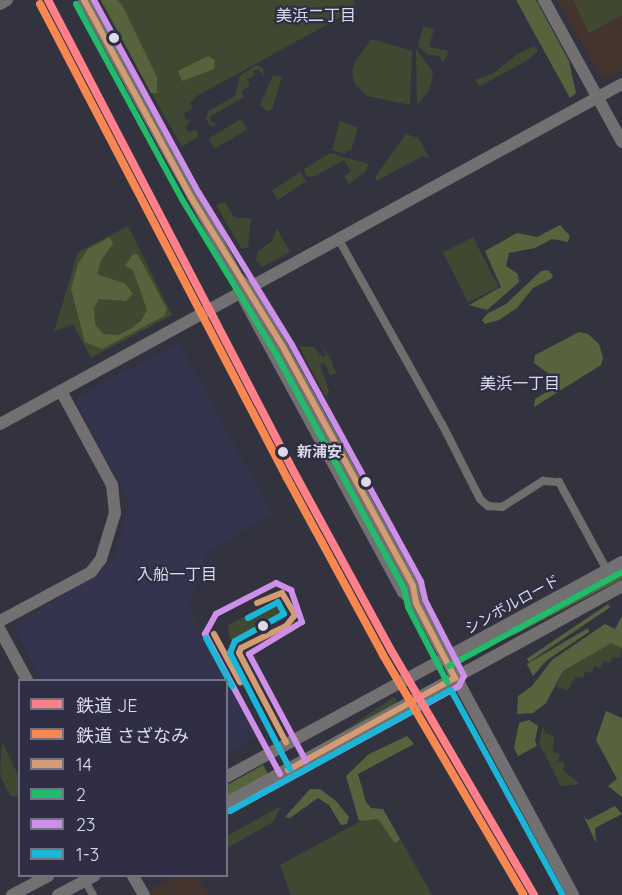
<!DOCTYPE html>
<html>
<head>
<meta charset="utf-8">
<style>
  body { margin:0 }
  #map { position:relative; width:622px; height:895px; overflow:hidden; background:#33333f; font-family:Quicksand,"Noto Sans JP",sans-serif }
  div>[style] { position:absolute }
  .built>* { inset:0; background:#35344e }
  .education>* { inset:0; background:#43352d }
  .green>* { inset:0; background:#414832; transform-origin:0 0 }
  .forest>* { inset:0; background:#57633d; transform-origin:0 0 }
  .street>* { height:8px; margin:-4px; padding:0 4px; transform-origin:4px; border-radius:4px; background:#6f6e6c }
  .secondary>* { height:12px; margin:-6px; padding:0 6px; transform-origin:6px; border-radius:6px; background:#737071 }
  .bus-1>* { height:6px; margin:-3px; padding:0 3px; transform-origin:3px; border-radius:3px; background:#d39c74 }
  .bus-2>* { height:6px; margin:-3px; padding:0 3px; transform-origin:3px; border-radius:3px; background:#20bc6c }
  .bus-3>* { height:6px; margin:-3px; padding:0 3px; transform-origin:3px; border-radius:3px; background:#ce8fe9 }
  .bus-4>* { height:6px; margin:-3px; padding:0 3px; transform-origin:3px; border-radius:3px; background:#1ab6d8 }
  .rail-1>* { height:8px; margin:-4px; padding:0 4px; transform-origin:4px; border-radius:4px; background:#ff8088 }
  .rail-2>* { height:8px; margin:-4px; padding:0 4px; transform-origin:4px; border-radius:4px; background:#f88751 }
  .dots>* { width:16px; height:16px; translate:-50% -50%; box-sizing:border-box; border:3px solid #2f2e44; border-radius:50% }
  span { translate:-50% -50%; white-space:nowrap; text-align:center; line-height:1.15; -webkit-text-stroke:4.5px #2f2e44; paint-order:stroke }
  .stop-label { font-size:15px; color:#dbdbea; font-weight:700 }
  .left { translate:0 -50%; text-align:left }
  .street-label { font-size:15px; color:#dbdbea }
  .neighbourhood-label { font-size:16px; color:#dbdbea }
  .legend { position:absolute; left:18px; top:679px; width:210px; height:198px; box-sizing:border-box; background:#2f2e44; border:2px solid #747386; margin:0; padding:8px 10px; list-style:none; font-size:18px; color:#dbdbea }
  .legend li { display:flex; align-items:center; gap:12px; height:30px }
  .legend b { width:30px; border:2px solid #747386 }
</style>
</head>
<body>
<div id="map">
  <div class="built">
    <i style="clip-path:polygon(179px 343px,272px 514px,205px 554px,188px 606px,257px 736px,227px 753px,226px 680px,42px 680px,13px 627px,114px 562px,129px 501px,77px 402px,78px 397px)"></i>
  </div>
  <div class="education">
    <i style="clip-path:polygon(557px 0,622px 0,622px 70px,607px 78px,601px 77px)"></i>
    <i style="clip-path:polygon(175px 876px,197px 876px,208px 895px,152px 895px,149px 890px)"></i>
  </div>
  <div class="green">
    <i style="clip-path:polygon(100px 0,353px 0,357px 8px,197px 96px,190px 103px,193px 108px,183px 114px,187px 120px,192px 119px,185px 127px,188px 132px,196px 130px,199px 136px,182px 147px)"></i>
    <i style="clip-path:polygon(573px 0,622px 0,622px 15px,589px 33px)"></i>
    <i style="clip-path:polygon(423px 26px,434px 29px,429px 47px,449px 51px,443px 63px,439px 56px,428px 55px,418px 46px)"></i>
    <i style="clip-path:polygon(372px 39px,412px 51px,410px 105px,367px 96px,354px 83px,352px 71px,356px 60px)"></i>
    <i style="clip-path:polygon(534px 46px,538px 51px,528px 60px,480px 86px,477px 83px,475px 80px,494px 73px,516px 55px)"></i>
    <i style="clip-path:polygon(416px 49px,433px 72px,430px 89px,417px 106px)"></i>
    <i style="clip-path:polygon(256px 65px,263px 68px,264px 77px,258px 69px,253px 71px,255px 75px,247px 79px,250px 86px,241px 91px,244px 97px,209px 117px,212px 123px,217px 123px,212px 127px,206px 119px,208px 111px,235px 96px,240px 76px)"></i>
    <i style="clip-path:polygon(273px 75px,282px 77px,272px 110px,267px 111px,260px 105px)"></i>
    <i style="left:241px;top:119px;width:12px;height:38px;rotate:59deg"></i>
    <i style="clip-path:polygon(340px 121px,358px 127px,351px 151px,346px 150px,345px 154px,332px 150px)"></i>
    <i style="clip-path:polygon(406px 134px,418px 138px,430px 159px,423px 156px,376px 181px,376px 176px)"></i>
    <i style="clip-path:polygon(330px 153px,368px 164px,366px 171px,349px 184px,344px 176px,351px 172px,344px 160px,313px 177px,306px 176px,304px 169px)"></i>
    <i style="left:300px;top:172px;width:11px;height:34px;rotate:56deg"></i>
    <i style="clip-path:polygon(225px 202px,234px 217px,251px 219px,248px 248px,241px 248px,216px 205px)"></i>
    <i style="clip-path:polygon(128px 226px,172px 315px,91px 358px,73px 324px,54px 332px,78px 252px)"></i>
    <i style="clip-path:polygon(277px 228px,290px 252px,262px 267px,256px 259px,258px 251px,272px 241px)"></i>
    <i style="left:473px;top:237px;width:56px;height:34px;rotate:63deg"></i>
    <i style="clip-path:polygon(318px 339px,331px 360px,336px 374px,330px 375px,324px 362px,320px 365px,329px 391px,326px 397px,299px 346px,314px 347px,322px 357px,326px 355px)"></i>
    <i style="clip-path:polygon(275px 601px,285px 611px,282px 616px,234px 641px,230px 639px,228px 625px)"></i>
    <i style="clip-path:polygon(611px 642px,622px 648px,620px 658px,613px 657px,610px 663px,603px 661px,601px 668px,594px 666px,592px 673px,585px 671px,583px 678px,576px 676px,568px 690px,556px 687px,563px 671px)"></i>
    <i style="left:394px;top:697px;width:7px;height:95px;rotate:56deg"></i>
    <i style="clip-path:polygon(543px 726px,545px 733px,554px 736px,553px 752px,560px 754px,558px 761px,565px 763px,563px 770px,580px 784px,561px 786px,539px 743px)"></i>
    <i style="clip-path:polygon(2px 742px,19px 777px,19px 795px,16px 797px,10px 795px,0 776px)"></i>
    <i style="clip-path:polygon(281px 806px,273px 822px,227px 848px,227px 836px)"></i>
    <i style="clip-path:polygon(383px 809px,432px 895px,291px 895px,280px 865px)"></i>
  </div>
  <div class="forest">
    <i style="clip-path:polygon(101px 0,117px 0,122px 5px,157px 77px,157px 93px,151px 93px)"></i>
    <i style="clip-path:polygon(516px 0,536px 0,569px 61px,576px 93px,570px 98px)"></i>
    <i style="clip-path:polygon(208px 56px,215px 60px,214px 69px,182px 81px,178px 71px)"></i>
    <i style="clip-path:polygon(560px 225px,570px 236px,568px 242px,552px 239px,535px 248px,509px 253px,506px 266px,518px 274px,519px 282px,487px 310px,469px 305px,501px 287px,485px 251px,517px 233px,537px 237px)"></i>
    <i style="clip-path:polygon(110px 237px,113px 244px,101px 260px,97px 274px,126px 284px,133px 294px,126px 301px,99px 299px,94px 308px,95px 324px,103px 334px,118px 335px,130px 329px,141px 321px,147px 310px,133px 270px,125px 266px,133px 254px,138px 255px,167px 309px,164px 316px,102px 349px,85px 342px,71px 289px,78px 264px,88px 249px)"></i>
    <i style="clip-path:polygon(548px 270px,553px 275px,551px 279px,533px 288px,517px 308px,499px 320px,485px 324px,482px 320px,487px 314px,506px 304px,541px 271px)"></i>
    <i style="clip-path:polygon(579px 332px,588px 334px,599px 344px,603px 358px,601px 365px,534px 407px,535px 399px,550px 390px,552px 384px,549px 374px,534px 363px,535px 355px)"></i>
    <i style="clip-path:polygon(622px 568px,622px 579px,514px 635px,512px 630px)"></i>
    <i style="left:608px;top:604px;width:4px;height:98px;rotate:56deg"></i>
    <i style="clip-path:polygon(622px 616px,622px 648px,611px 643px,563px 671px,546px 703px,533px 713px,517px 714px,518px 696px,532px 686px,552px 660px,605px 624px,615px 629px)"></i>
    <i style="clip-path:polygon(588px 628px,589px 632px,547px 660px,533px 676px,527px 664px)"></i>
    <i style="clip-path:polygon(606px 711px,622px 718px,622px 797px,608px 786px,617px 779px,596px 740px)"></i>
    <i style="clip-path:polygon(529px 720px,538px 726px,535px 741px,537px 746px,518px 756px,514px 748px,519px 723px)"></i>
    <i style="clip-path:polygon(407px 736px,414px 744px,358px 774px,366px 802px,371px 808px,383px 809px,400px 839px,395px 843px,378px 819px,359px 821px,346px 776px,369px 754px)"></i>
    <i style="clip-path:polygon(263px 765px,268px 774px,227px 796px,227px 785px)"></i>
    <i style="clip-path:polygon(310px 789px,320px 789px,336px 801px,349px 817px,347px 824px,341px 825px,329px 805px,318px 798px,290px 818px,285px 817px)"></i>
    <i style="clip-path:polygon(615px 806px,622px 814px,595px 828px,596px 843px,584px 817px,588px 820px)"></i>
  </div>
  <div class="street">
    <i style="left:339px;top:240px;width:211px;rotate:60.8deg"></i>
    <i style="left:442px;top:424px;width:84px;rotate:63.1deg"></i>
    <i style="left:480px;top:499px;width:11px;rotate:41deg"></i>
    <i style="left:488px;top:506px;width:14px;rotate:4deg"></i>
    <i style="left:502px;top:507px;width:49px;rotate:-32.4deg"></i>
    <i style="left:543px;top:481px;width:16px;rotate:4deg"></i>
    <i style="left:559px;top:482px;width:100px;rotate:61.4deg"></i>
    <i style="left:85px;top:881px;width:16px;rotate:60deg"></i>
  </div>
  <div class="secondary">
    <i style="left:84px;top:0;width:318px;rotate:61deg"></i>
    <i style="left:238px;top:278px;width:12px;rotate:85deg"></i>
    <i style="left:239px;top:290px;width:344px;rotate:61.5deg"></i>
    <i style="left:403px;top:592px;width:17px;rotate:40deg"></i>
    <i style="left:544px;top:0;width:162px;rotate:61.2deg"></i>
    <i style="left:0;top:4px;width:8px;rotate:-30deg"></i>
    <i style="left:238px;top:278px;width:20px;rotate:45deg"></i>
    <i style="left:252px;top:292px;width:335px;rotate:61.3deg"></i>
    <i style="left:413px;top:586px;width:17px;rotate:80deg"></i>
    <i style="left:416px;top:603px;width:332px;rotate:61.7deg"></i>
    <i style="left:0;top:424px;width:709px;rotate:-28.66deg"></i>
    <i style="left:0;top:621px;width:103px;rotate:-28.3deg"></i>
    <i style="left:91px;top:572px;width:16px;rotate:-52deg"></i>
    <i style="left:101px;top:559px;width:48px;rotate:-73.1deg"></i>
    <i style="left:115px;top:513px;width:28px;rotate:-96deg"></i>
    <i style="left:112px;top:485px;width:107px;rotate:-118.5deg"></i>
    <i style="left:0;top:630px;width:57px;rotate:61.6deg"></i>
    <i style="left:226px;top:777px;width:451px;rotate:-28.5deg"></i>
    <i style="left:226px;top:803px;width:452px;rotate:-28.7deg"></i>
    <i style="left:133px;top:876px;width:22px;rotate:60deg"></i>
    <i style="left:12px;top:895px;width:41px;rotate:-27.8deg"></i>
    <i style="left:58px;top:895px;width:41px;rotate:-27.8deg"></i>
  </div>
  <div class="bus-1">
    <i style="left:84px;top:0;width:224px;rotate:61.5deg"></i>
    <i style="left:191px;top:197px;width:178px;rotate:58.5deg"></i>
    <i style="left:284px;top:349px;width:270px;rotate:61.4deg"></i>
    <i style="left:413px;top:586px;width:17px;rotate:80deg"></i>
    <i style="left:416px;top:603px;width:85px;rotate:62.5deg"></i>
    <i style="left:257px;top:603px;width:27px;rotate:-22deg"></i>
    <i style="left:282px;top:593px;width:26px;rotate:59deg"></i>
    <i style="left:295px;top:615px;width:14px;rotate:129deg"></i>
    <i style="left:286px;top:626px;width:50px;rotate:153.9deg"></i>
    <i style="left:241px;top:648px;width:5px;rotate:112deg"></i>
    <i style="left:239px;top:653px;width:101px;rotate:62.2deg"></i>
    <i style="left:214px;top:634px;width:55px;rotate:61.6deg"></i>
    <i style="left:288px;top:770px;width:191px;rotate:-28.9deg"></i>
  </div>
  <div class="bus-2">
    <i style="left:76px;top:4px;width:224px;rotate:61.5deg"></i>
    <i style="left:183px;top:201px;width:179px;rotate:58.7deg"></i>
    <i style="left:276px;top:354px;width:268px;rotate:61.4deg"></i>
    <i style="left:404px;top:589px;width:18px;rotate:77deg"></i>
    <i style="left:408px;top:607px;width:85px;rotate:62.5deg"></i>
    <i style="left:449px;top:666px;width:197px;rotate:-28.5deg"></i>
  </div>
  <div class="bus-3">
    <i style="left:94px;top:0;width:220px;rotate:61.5deg"></i>
    <i style="left:199px;top:193px;width:178px;rotate:58.5deg"></i>
    <i style="left:292px;top:345px;width:270px;rotate:61.4deg"></i>
    <i style="left:421px;top:582px;width:18px;rotate:77deg"></i>
    <i style="left:425px;top:600px;width:85px;rotate:62.8deg"></i>
    <i style="left:464px;top:676px;width:11px;rotate:117deg"></i>
    <i style="left:459px;top:686px;width:261px;rotate:151.4deg"></i>
    <i style="left:280px;top:774px;width:159px;rotate:-118.2deg"></i>
    <i style="left:205px;top:634px;width:23px;rotate:-61deg"></i>
    <i style="left:216px;top:614px;width:68px;rotate:-27.3deg"></i>
    <i style="left:276px;top:583px;width:17px;rotate:25deg"></i>
    <i style="left:291px;top:590px;width:34px;rotate:71deg"></i>
    <i style="left:302px;top:622px;width:62px;rotate:148.9deg"></i>
    <i style="left:249px;top:654px;width:121px;rotate:62deg"></i>
  </div>
  <div class="bus-4">
    <i style="left:248px;top:618px;width:34px;rotate:-28deg"></i>
    <i style="left:278px;top:602px;width:13px;rotate:63deg"></i>
    <i style="left:284px;top:614px;width:56px;rotate:151.1deg"></i>
    <i style="left:235px;top:641px;width:13px;rotate:113deg"></i>
    <i style="left:230px;top:653px;width:131px;rotate:62.7deg"></i>
    <i style="left:206px;top:638px;width:55px;rotate:61.6deg"></i>
    <i style="left:230px;top:811px;width:252px;rotate:-28.7deg"></i>
    <i style="left:451px;top:690px;width:234px;rotate:61.4deg"></i>
  </div>
  <div class="rail-1">
    <i style="left:48px;top:0;width:534px;rotate:62.48deg"></i>
    <i style="left:295px;top:474px;width:200px;rotate:61.4deg"></i>
    <i style="left:391px;top:650px;width:284px;rotate:59.7deg"></i>
  </div>
  <div class="rail-2">
    <i style="left:40px;top:4px;width:534px;rotate:62.48deg"></i>
    <i style="left:287px;top:478px;width:201px;rotate:61.5deg"></i>
    <i style="left:383px;top:655px;width:278px;rotate:59.6deg"></i>
  </div>
  <div class="dots">
    <i style="left:114px;top:38px;background:#dbdbea"></i>
    <i style="left:283px;top:452px;background:#dbdbea"></i>
    <i style="left:366px;top:482px;background:#dbdbea"></i>
    <i style="left:263px;top:626px;background:#dbdbea"></i>
  </div>
  <div class="stop-label">
    <span class="left" style="left:297px;top:452px">新浦安</span>
  </div>
  <div class="street-label">
    <span style="left:512px;top:604px;rotate:-29deg">シンボルロード</span>
  </div>
  <div class="neighbourhood-label">
    <span style="left:316px;top:15px">美浜二丁目</span>
    <span style="left:520px;top:383px">美浜一丁目</span>
    <span style="left:177px;top:574px">入船一丁目</span>
  </div>
  <ul class="legend">
  <li><b style="height:8px;background:#ff8088"></b>鉄道 JE</li>
  <li><b style="height:8px;background:#f88751"></b>鉄道 さざなみ</li>
  <li><b style="height:8px;background:#d39c74"></b>14</li>
  <li><b style="height:8px;background:#20bc6c"></b>2</li>
  <li><b style="height:8px;background:#ce8fe9"></b>23</li>
  <li><b style="height:8px;background:#1ab6d8"></b>1-3</li>
  </ul>
</div>
</body>
</html>
